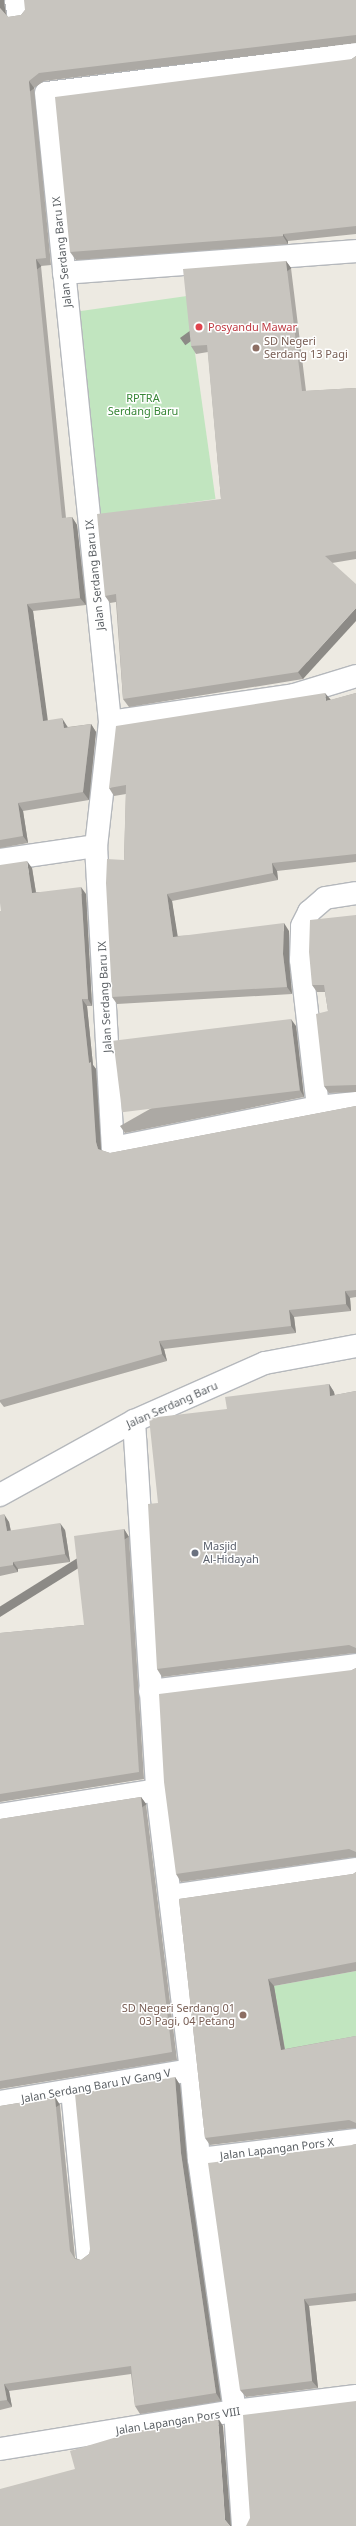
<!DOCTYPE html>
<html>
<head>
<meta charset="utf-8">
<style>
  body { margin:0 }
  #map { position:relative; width:356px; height:2526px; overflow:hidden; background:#edeae2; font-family:"Noto Sans",sans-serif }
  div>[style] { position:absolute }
  .green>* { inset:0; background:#c1e5bf; transform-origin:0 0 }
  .roads { filter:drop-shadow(1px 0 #b5b8bc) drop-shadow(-1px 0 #b5b8bc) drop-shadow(0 1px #b5b8bc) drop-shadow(0 -1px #b5b8bc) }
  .lane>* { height:17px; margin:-8.5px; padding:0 8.5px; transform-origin:8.5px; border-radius:8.5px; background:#fff }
  .street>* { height:22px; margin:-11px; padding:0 11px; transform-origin:11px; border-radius:11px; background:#fff }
  .secondary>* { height:22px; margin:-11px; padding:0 11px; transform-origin:11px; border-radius:11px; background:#fff }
  .wall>* { inset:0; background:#aca9a4 }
  .shaded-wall>* { inset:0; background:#8c8a86; transform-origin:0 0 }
  .building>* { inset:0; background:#c8c5bf; transform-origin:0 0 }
  .dots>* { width:11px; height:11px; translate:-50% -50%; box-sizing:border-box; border:2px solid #fff; border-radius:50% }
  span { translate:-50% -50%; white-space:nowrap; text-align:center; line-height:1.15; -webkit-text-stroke:3px #fff; paint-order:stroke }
  .street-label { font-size:11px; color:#5a5f63 }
  .health-label { font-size:11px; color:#be3a42 }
  .left { translate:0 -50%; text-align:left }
  .education-label { font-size:11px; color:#785e54 }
  .right { translate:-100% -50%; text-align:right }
  .park-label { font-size:11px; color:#378636 }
  .worship-label { font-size:11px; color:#5b616d }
</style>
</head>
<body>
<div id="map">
  <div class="green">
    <i style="left:187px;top:296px;width:205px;height:116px;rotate:82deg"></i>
    <i style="clip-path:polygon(356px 1971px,356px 2044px,286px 2057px,274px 1986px)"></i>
  </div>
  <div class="roads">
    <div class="lane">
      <i style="left:69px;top:2090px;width:168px;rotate:84.5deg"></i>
    </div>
    <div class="street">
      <i style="left:16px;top:0;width:13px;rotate:81deg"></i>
      <i style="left:356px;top:54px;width:312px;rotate:172.8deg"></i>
      <i style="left:46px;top:93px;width:632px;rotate:84.19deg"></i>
      <i style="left:110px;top:722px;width:125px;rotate:96.4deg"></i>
      <i style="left:96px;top:846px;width:302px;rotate:86.8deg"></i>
      <i style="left:113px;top:1148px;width:209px;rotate:-11.3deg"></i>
      <i style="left:318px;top:1107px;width:38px;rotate:-6deg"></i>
      <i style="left:64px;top:273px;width:293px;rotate:-4.3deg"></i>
      <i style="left:110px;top:722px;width:186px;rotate:-8.3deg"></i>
      <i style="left:294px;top:695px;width:65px;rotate:-17deg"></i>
      <i style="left:0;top:860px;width:97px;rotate:-8.3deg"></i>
      <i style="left:318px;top:1107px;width:148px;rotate:-96.6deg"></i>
      <i style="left:301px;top:960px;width:34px;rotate:-88deg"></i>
      <i style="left:302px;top:926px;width:16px;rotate:-63deg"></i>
      <i style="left:309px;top:912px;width:21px;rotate:-41deg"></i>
      <i style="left:325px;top:898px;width:31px;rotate:-9deg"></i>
      <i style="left:134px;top:1421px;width:370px;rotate:86.4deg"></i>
      <i style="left:157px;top:1790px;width:282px;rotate:83.1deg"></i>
      <i style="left:191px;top:2070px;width:89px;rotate:84.9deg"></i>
      <i style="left:199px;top:2159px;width:255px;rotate:81.9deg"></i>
      <i style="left:235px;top:2411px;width:115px;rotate:86deg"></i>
      <i style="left:150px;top:1691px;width:208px;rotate:-7.2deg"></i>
      <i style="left:0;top:1815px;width:159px;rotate:-9deg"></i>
      <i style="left:170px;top:1896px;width:188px;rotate:-8.3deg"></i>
      <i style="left:0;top:2102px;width:194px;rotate:-9.5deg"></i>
      <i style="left:199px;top:2159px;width:158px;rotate:-6.9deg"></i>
      <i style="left:0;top:2449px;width:238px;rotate:-9.2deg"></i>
      <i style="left:235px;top:2411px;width:122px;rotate:-7.1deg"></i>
    </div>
    <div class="secondary">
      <i style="left:0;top:1495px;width:153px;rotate:-28.9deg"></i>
      <i style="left:134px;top:1421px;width:143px;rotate:-23.9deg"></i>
      <i style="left:265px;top:1363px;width:93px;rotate:-10.6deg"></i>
    </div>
  </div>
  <div class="wall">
    <i style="clip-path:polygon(0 0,4px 2px,6px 14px,8px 17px,21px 15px,25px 10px,356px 0,356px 43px,44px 81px,34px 88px,51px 265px,41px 266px,66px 518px,72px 517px,77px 525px,86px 605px,33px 611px,47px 721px,67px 726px,68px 727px,91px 724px,96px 732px,89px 800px,23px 811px,28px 843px,0 848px)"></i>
    <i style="clip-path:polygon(356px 56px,356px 234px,288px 241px,288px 244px,76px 260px,70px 252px)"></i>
    <i style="clip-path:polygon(286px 261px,291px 268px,306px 391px,356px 388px,356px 559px,332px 563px,303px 679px,129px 707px,123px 699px,116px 602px,110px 603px,105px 596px,221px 499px,208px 352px,196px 354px,191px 346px)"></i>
    <i style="clip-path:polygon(356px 693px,356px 862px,277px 871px,278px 880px,172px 901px,177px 936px,289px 931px,289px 961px,292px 994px,117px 1004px,112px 997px,124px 860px,126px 794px,114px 796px,109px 788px,331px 700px)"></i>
    <i style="clip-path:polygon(32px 868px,36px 892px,86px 894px,92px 1006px,87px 1006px,93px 1065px,96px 1069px,101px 1150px,110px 1153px,356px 1106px,356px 1297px,350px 1298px,351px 1311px,294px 1317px,296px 1333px,164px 1349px,167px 1361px,4px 1407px,0 1402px,1px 911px)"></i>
    <i style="clip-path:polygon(356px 915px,356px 1092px,329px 1093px,324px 1086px,328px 1011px,325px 992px,317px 992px,312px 985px)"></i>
    <i style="clip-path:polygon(296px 1026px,304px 1097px,125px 1133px,120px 1126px)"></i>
    <i style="clip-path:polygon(329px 1384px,334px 1392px,335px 1395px,356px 1391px,356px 1653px,354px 1653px,162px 1677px,157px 1669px,158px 1503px,227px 1409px)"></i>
    <i style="clip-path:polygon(0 1515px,9px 1522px,11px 1531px,65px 1530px,70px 1562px,18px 1569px,18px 1572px,0 1576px)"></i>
    <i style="clip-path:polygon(124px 1529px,129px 1537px,144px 1779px,0 1802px,0 1633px,84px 1625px)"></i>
    <i style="clip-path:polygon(356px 1668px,356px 1857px,354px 1857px,181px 1882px,176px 1874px,352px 1670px)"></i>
    <i style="clip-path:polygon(141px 1797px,146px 1804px,177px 2060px,0 2089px,0 1819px)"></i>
    <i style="clip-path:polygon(356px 1872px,356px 1971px,274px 1986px,285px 2049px,356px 2036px,356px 2128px,354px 2128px,210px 2145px,205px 2138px,179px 1899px,353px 1874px)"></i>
    <i style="clip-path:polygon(175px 2077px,180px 2085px,187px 2161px,221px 2401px,140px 2414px,135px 2406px,131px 2374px,9px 2391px,12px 2407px,0 2410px,0 2106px,55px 2097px,60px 2105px,75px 2258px,81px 2260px,89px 2254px)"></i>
    <i style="clip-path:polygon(356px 2144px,356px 2301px,309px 2306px,318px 2388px,246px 2397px,240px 2390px,352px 2145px)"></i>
  </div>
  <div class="shaded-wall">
    <i style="clip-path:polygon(0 0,4px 0,4px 2px,6px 15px,0 8px)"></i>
    <i style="left:29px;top:81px;width:9px;height:178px;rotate:54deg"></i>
    <i style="clip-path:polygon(283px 234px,288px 241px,288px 244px,283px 236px)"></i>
    <i style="left:36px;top:259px;width:9px;height:260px;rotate:54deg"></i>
    <i style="left:286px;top:261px;width:9px;height:131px;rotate:54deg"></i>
    <i style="clip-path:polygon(72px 517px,77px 525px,86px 605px,80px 598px)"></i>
    <i style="clip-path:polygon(27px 604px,33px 611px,49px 729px,43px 721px)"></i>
    <i style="clip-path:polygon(356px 608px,356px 621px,303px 679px,298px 672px)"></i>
    <i style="clip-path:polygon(325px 693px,331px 700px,326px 701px)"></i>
    <i style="clip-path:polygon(62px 718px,67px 726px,69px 735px,64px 728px)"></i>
    <i style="clip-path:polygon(91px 724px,96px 732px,89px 800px,83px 792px)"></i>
    <i style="clip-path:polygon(18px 803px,23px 811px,28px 843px,23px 836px)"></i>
    <i style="clip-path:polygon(27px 861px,32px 868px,37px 900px,32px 893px)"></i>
    <i style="clip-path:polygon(272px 863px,277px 871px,278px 880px,273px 873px)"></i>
    <i style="clip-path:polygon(81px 887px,86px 894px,92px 1006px,88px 999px)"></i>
    <i style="clip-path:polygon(167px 894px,172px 901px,179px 944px,173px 937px)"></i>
    <i style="clip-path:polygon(284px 923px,289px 931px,289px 961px,292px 994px,287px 987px,283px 954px)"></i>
    <i style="clip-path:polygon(82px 999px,87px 1006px,93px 1065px,96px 1069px,101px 1149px,103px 1156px,98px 1149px,96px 1142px,89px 1063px)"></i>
    <i style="clip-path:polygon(291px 1019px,296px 1026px,304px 1097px,300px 1090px)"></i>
    <i style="clip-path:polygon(345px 1291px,350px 1298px,351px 1311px,346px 1304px)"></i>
    <i style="clip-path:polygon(289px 1310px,294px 1317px,296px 1333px,291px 1326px)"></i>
    <i style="clip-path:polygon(159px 1341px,164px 1349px,167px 1361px,162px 1354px)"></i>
    <i style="clip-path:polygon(329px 1384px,334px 1392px,335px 1403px,330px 1396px)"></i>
    <i style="clip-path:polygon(4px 1514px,9px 1522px,12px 1538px,7px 1531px)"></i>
    <i style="clip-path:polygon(60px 1523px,65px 1530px,70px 1562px,65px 1554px)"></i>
    <i style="left:124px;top:1529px;width:9px;height:243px;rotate:58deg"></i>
    <i style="clip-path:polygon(13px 1562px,18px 1569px,18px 1572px,13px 1565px)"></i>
    <i style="left:141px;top:1797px;width:9px;height:257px;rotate:54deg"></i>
    <i style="clip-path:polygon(268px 1979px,274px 1986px,286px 2057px,281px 2050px)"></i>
    <i style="clip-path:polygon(175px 2077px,180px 2085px,187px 2161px,221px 2401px,216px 2393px,181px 2153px)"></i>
    <i style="left:55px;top:2097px;width:9px;height:155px;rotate:58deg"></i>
    <i style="clip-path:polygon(304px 2299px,309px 2306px,318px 2388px,312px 2381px)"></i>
    <i style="clip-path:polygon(4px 2384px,9px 2391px,12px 2407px,7px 2400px)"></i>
    <i style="clip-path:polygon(218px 2418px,223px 2426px,231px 2526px,230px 2526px,225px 2520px)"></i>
  </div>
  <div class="building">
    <i style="clip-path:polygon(24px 0,356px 0,356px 35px,39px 73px,29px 81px,46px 258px,36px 259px,62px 518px,72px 517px,80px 598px,27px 604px,43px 721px,62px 718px,64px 728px,91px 724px,83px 792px,18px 803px,23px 836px,0 840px,0 4px,0 8px,8px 17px,21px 15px,25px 10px)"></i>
    <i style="clip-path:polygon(356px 56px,356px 226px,283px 234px,283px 236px,70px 252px,55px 97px,352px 59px)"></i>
    <i style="clip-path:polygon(286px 261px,302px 391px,356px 388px,356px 551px,325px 556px,356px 584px,356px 608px,298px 672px,123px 699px,116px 594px,105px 596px,97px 514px,221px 499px,207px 345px,191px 346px,183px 269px)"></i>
    <i style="clip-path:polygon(325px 693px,326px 701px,356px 693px,356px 854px,272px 863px,273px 873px,167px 894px,173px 937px,284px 923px,283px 954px,287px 987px,112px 997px,106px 883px,107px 859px,124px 860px,126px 785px,109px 788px,116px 726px)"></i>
    <i style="clip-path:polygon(27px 861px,32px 893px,81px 887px,88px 999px,82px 999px,89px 1063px,91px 1062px,96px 1142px,98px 1149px,110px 1153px,356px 1106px,356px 1290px,345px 1291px,346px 1304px,289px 1310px,291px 1326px,159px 1341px,162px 1354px,0 1400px,0 911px,1px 911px,0 903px,0 865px)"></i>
    <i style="clip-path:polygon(356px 915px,356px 1085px,324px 1086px,316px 1014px,328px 1011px,324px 985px,312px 985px,309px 952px,310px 920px)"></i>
    <i style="left:291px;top:1019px;width:72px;height:179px;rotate:83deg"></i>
    <i style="clip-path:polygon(329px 1384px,330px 1396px,356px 1391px,356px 1648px,349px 1645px,157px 1669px,148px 1504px,158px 1503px,149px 1418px,227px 1409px,225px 1397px)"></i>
    <i style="clip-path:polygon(4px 1514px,7px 1531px,60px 1523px,65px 1554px,13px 1562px,13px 1565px,0 1567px,0 1515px)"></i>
    <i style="clip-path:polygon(124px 1529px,139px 1772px,0 1794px,0 1633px,84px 1625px,74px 1536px)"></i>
    <i style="clip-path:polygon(356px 1668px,356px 1852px,349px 1849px,176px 1874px,164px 1782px,159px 1694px,352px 1670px)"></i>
    <i style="clip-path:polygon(141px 1797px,172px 2052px,0 2081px,0 1819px)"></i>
    <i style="clip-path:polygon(356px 1872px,356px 1962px,268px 1979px,281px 2050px,356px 2036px,356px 2123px,349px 2120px,205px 2138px,179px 1899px,353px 1874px)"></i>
    <i style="clip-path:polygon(175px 2077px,181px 2153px,216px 2393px,135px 2406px,131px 2366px,4px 2384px,7px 2400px,0 2401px,0 2106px,55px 2097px,70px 2251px,75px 2259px,81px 2260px,89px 2254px,90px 2249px,75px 2094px)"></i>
    <i style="clip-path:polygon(356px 2144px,356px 2293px,304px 2299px,312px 2381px,240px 2390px,208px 2163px,352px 2145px)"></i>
    <i style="clip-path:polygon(356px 2401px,356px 2526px,246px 2526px,250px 2518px,243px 2415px)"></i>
    <i style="clip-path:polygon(218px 2418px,225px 2520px,230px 2526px,0 2526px,0 2489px,75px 2469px,70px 2451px,137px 2431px)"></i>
  </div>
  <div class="dots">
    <i style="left:199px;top:327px;background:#e0444e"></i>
    <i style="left:256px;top:348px;background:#8d6e63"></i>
    <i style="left:195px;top:1553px;background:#6b7280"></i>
    <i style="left:243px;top:2015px;background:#8d6e63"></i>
  </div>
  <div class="street-label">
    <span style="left:62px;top:252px;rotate:-96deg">Jalan Serdang Baru IX</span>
    <span style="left:95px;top:575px;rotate:-96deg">Jalan Serdang Baru IX</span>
    <span style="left:105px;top:997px;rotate:-93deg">Jalan Serdang Baru IX</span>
    <span style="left:172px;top:1405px;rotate:-24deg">Jalan Serdang Baru</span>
    <span style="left:96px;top:2086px;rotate:-10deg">Jalan Serdang Baru IV Gang V</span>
    <span style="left:277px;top:2149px;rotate:-7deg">Jalan Lapangan Pors X</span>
    <span style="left:178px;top:2421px;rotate:-9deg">Jalan Lapangan Pors VIII</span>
  </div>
  <div class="health-label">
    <span class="left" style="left:208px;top:327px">Posyandu Mawar</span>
  </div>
  <div class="education-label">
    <span class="left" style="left:264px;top:348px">SD Negeri<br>Serdang 13 Pagi</span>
    <span class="right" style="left:235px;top:2015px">SD Negeri Serdang 01<br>03 Pagi, 04 Petang</span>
  </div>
  <div class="park-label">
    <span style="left:143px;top:405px">RPTRA<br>Serdang Baru</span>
  </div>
  <div class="worship-label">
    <span class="left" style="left:203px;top:1553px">Masjid<br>Al-Hidayah</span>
  </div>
</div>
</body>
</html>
